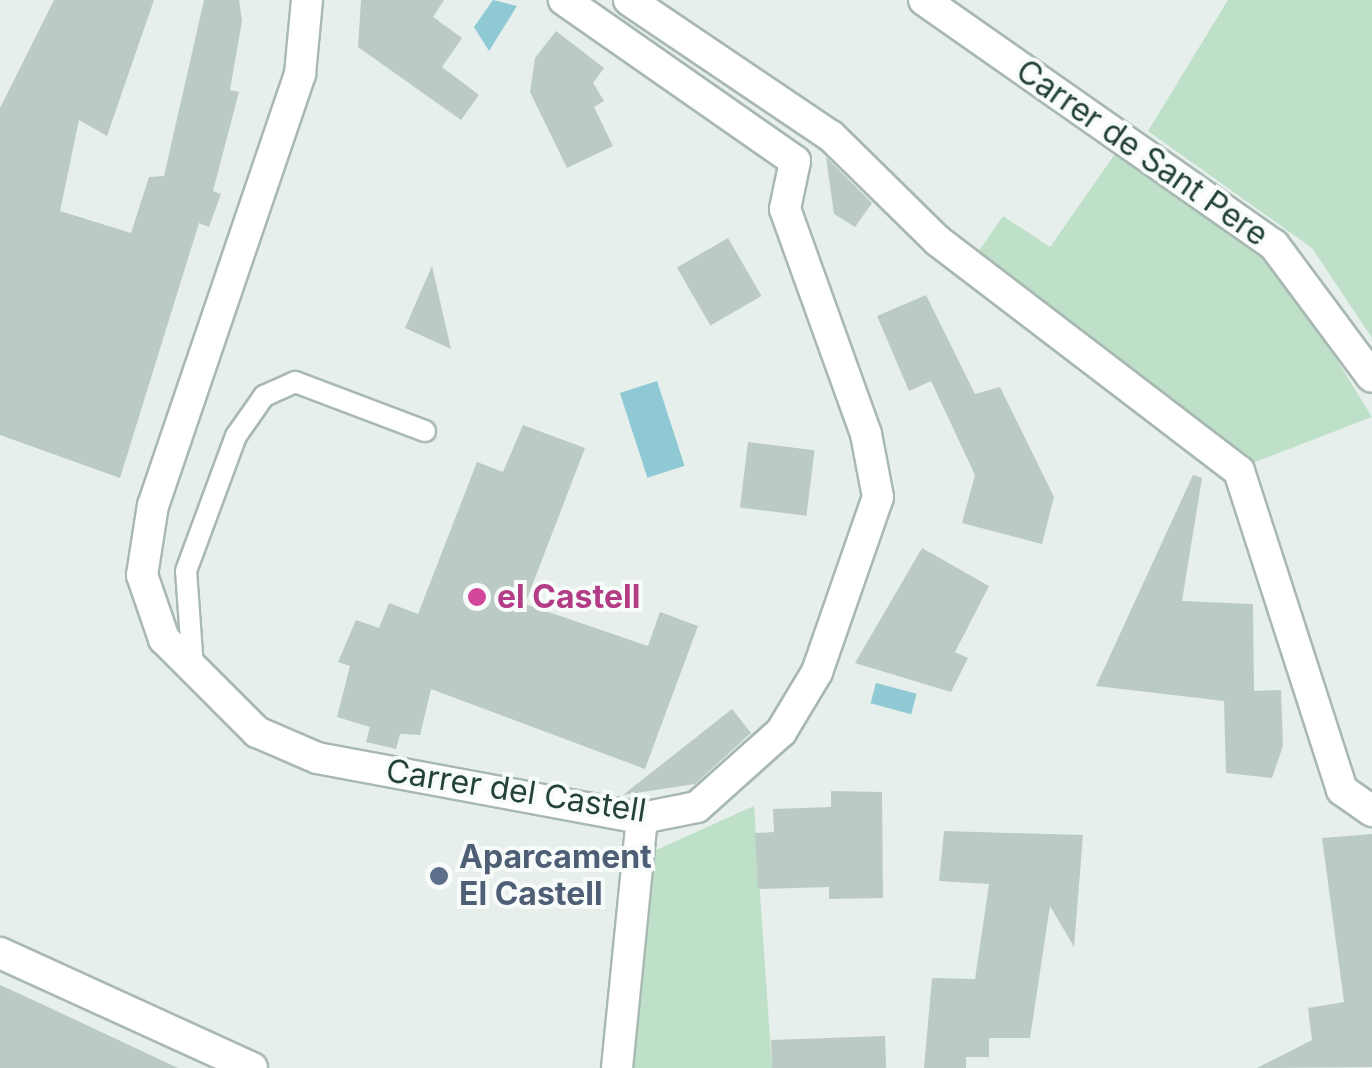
<!DOCTYPE html>
<html>
<head>
<meta charset="utf-8">
<style>
  body { margin:0 }
  #map { position:relative; width:1372px; height:1068px; overflow:hidden; background:#e6efeb; font-family:Inter,sans-serif }
  div>[style] { position:absolute }
  .green>* { inset:0; background:#bfe0c8 }
  .water>* { inset:0; background:#8ec9d4; transform-origin:0 0 }
  .building>* { inset:0; background:#bbcac4; transform-origin:0 0 }
  .roads { filter:drop-shadow(2px 0 #a8b8b2) drop-shadow(-2px 0 #a8b8b2) drop-shadow(0 2px #a8b8b2) drop-shadow(0 -2px #a8b8b2) }
  .service>* { height:20px; margin:-10px; padding:0 10px; transform-origin:10px; border-radius:10px; background:#fff }
  .minor>* { height:30px; margin:-15px; padding:0 15px; transform-origin:15px; border-radius:15px; background:#fff }
  .dots>* { width:28px; height:28px; translate:-50% -50%; box-sizing:border-box; border:5px solid #f7fbf9; border-radius:50% }
  span { translate:-50% -50%; white-space:nowrap; text-align:center; line-height:1.15; -webkit-text-stroke:8px #f7fbf9; paint-order:stroke }
  .street-label { font-size:32px; color:#24423a }
  .hotel-label { font-size:32px; color:#b23c85; font-weight:700 }
  .left { translate:0 -50%; text-align:left }
  .service-label { font-size:32px; color:#4e5e75; font-weight:700 }
</style>
</head>
<body>
<div id="map">
  <div class="green">
    <i style="clip-path:polygon(1228px 0,1372px 0,1372px 338px,1312px 248px,1148px 131px)"></i>
    <i style="clip-path:polygon(1115px 154px,1281px 269px,1372px 417px,1247px 465px,976px 255px,1003px 216px,1050px 247px)"></i>
    <i style="clip-path:polygon(754px 806px,772px 1068px,634px 1068px,656px 850px)"></i>
  </div>
  <div class="water">
    <i style="clip-path:polygon(493px 0,517px 6px,489px 51px,474px 27px)"></i>
    <i style="left:657px;top:381px;width:89px;height:39px;rotate:72deg"></i>
    <i style="left:876px;top:683px;width:42px;height:21px;rotate:15deg"></i>
  </div>
  <div class="building">
    <i style="clip-path:polygon(54px 0,154px 0,107px 136px,79px 120px,60px 211px,131px 233px,149px 177px,164px 176px,204px 0,239px 0,242px 21px,230px 90px,239px 92px,213px 191px,221px 194px,209px 227px,199px 223px,120px 478px,0 435px,0 108px)"></i>
    <i style="clip-path:polygon(361px 0,444px 0,433px 17px,462px 38px,442px 67px,479px 95px,461px 120px,358px 47px)"></i>
    <i style="clip-path:polygon(556px 31px,604px 68px,593px 83px,604px 101px,594px 107px,613px 146px,567px 168px,530px 92px,535px 58px)"></i>
    <i style="clip-path:polygon(826px 157px,872px 203px,855px 227px,834px 214px)"></i>
    <i style="left:728px;top:238px;width:67px;height:59px;rotate:60deg"></i>
    <i style="clip-path:polygon(432px 266px,451px 349px,405px 328px)"></i>
    <i style="clip-path:polygon(926px 295px,975px 394px,1000px 387px,1054px 497px,1042px 544px,962px 523px,975px 475px,931px 381px,909px 391px,877px 316px)"></i>
    <i style="clip-path:polygon(523px 425px,585px 448px,525px 604px,648px 646px,660px 612px,698px 626px,645px 769px,431px 689px,420px 735px,400px 734px,396px 749px,366px 742px,370px 727px,337px 717px,350px 666px,338px 662px,356px 620px,379px 628px,389px 603px,418px 614px,477px 462px,503px 472px)"></i>
    <i style="left:748px;top:442px;width:67px;height:66px;rotate:7deg"></i>
    <i style="clip-path:polygon(1193px 475px,1202px 478px,1182px 601px,1253px 604px,1254px 691px,1281px 690px,1283px 746px,1272px 778px,1226px 773px,1224px 701px,1096px 686px)"></i>
    <i style="clip-path:polygon(922px 548px,989px 586px,955px 652px,968px 658px,951px 692px,855px 663px)"></i>
    <i style="clip-path:polygon(732px 709px,751px 733px,695px 784px,623px 795px)"></i>
    <i style="clip-path:polygon(831px 791px,882px 792px,883px 898px,829px 899px,829px 887px,758px 889px,755px 833px,774px 832px,773px 809px,831px 807px)"></i>
    <i style="clip-path:polygon(944px 831px,1083px 835px,1074px 947px,1050px 906px,1030px 1038px,989px 1038px,989px 1057px,966px 1057px,966px 1068px,924px 1068px,932px 978px,975px 979px,989px 884px,939px 881px)"></i>
    <i style="clip-path:polygon(1372px 834px,1372px 1067px,1257px 1068px,1312px 1040px,1308px 1008px,1344px 1002px,1322px 838px)"></i>
    <i style="clip-path:polygon(0 985px,33px 1000px,178px 1068px,0 1068px)"></i>
    <i style="left:885px;top:1036px;width:32px;height:114px;rotate:88deg"></i>
  </div>
  <div class="roads">
    <div class="service">
      <i style="left:193px;top:668px;width:97px;rotate:-94.1deg"></i>
      <i style="left:186px;top:571px;width:144px;rotate:-69.7deg"></i>
      <i style="left:236px;top:436px;width:49px;rotate:-55deg"></i>
      <i style="left:264px;top:396px;width:34px;rotate:-24deg"></i>
      <i style="left:295px;top:382px;width:139px;rotate:20.7deg"></i>
    </div>
    <div class="minor">
      <i style="left:307px;top:0;width:74px;rotate:95.4deg"></i>
      <i style="left:300px;top:74px;width:455px;rotate:108.8deg"></i>
      <i style="left:153px;top:505px;width:71px;rotate:98.9deg"></i>
      <i style="left:142px;top:575px;width:68px;rotate:71deg"></i>
      <i style="left:164px;top:639px;width:132px;rotate:45deg"></i>
      <i style="left:257px;top:732px;width:65px;rotate:23.4deg"></i>
      <i style="left:317px;top:758px;width:330px;rotate:10.5deg"></i>
      <i style="left:642px;top:818px;width:56px;rotate:-11.3deg"></i>
      <i style="left:697px;top:807px;width:113px;rotate:-41.8deg"></i>
      <i style="left:781px;top:732px;width:70px;rotate:-59deg"></i>
      <i style="left:817px;top:672px;width:185px;rotate:-70.8deg"></i>
      <i style="left:878px;top:497px;width:64px;rotate:-100.8deg"></i>
      <i style="left:866px;top:434px;width:239px;rotate:-109.8deg"></i>
      <i style="left:785px;top:209px;width:49px;rotate:-78.2deg"></i>
      <i style="left:795px;top:161px;width:282px;rotate:-145.1deg"></i>
      <i style="left:629px;top:0;width:244px;rotate:34deg"></i>
      <i style="left:831px;top:136px;width:150px;rotate:44.5deg"></i>
      <i style="left:938px;top:241px;width:379px;rotate:37.4deg"></i>
      <i style="left:1239px;top:471px;width:335px;rotate:72.1deg"></i>
      <i style="left:1342px;top:790px;width:37px;rotate:35deg"></i>
      <i style="left:924px;top:0;width:427px;rotate:35deg"></i>
      <i style="left:1274px;top:245px;width:164px;rotate:53.4deg"></i>
      <i style="left:0;top:953px;width:277px;rotate:24.5deg"></i>
      <i style="left:617px;top:1068px;width:251px;rotate:-84.3deg"></i>
    </div>
  </div>
  <div class="dots">
    <i style="left:477px;top:597px;background:#d1479c"></i>
    <i style="left:439px;top:876px;background:#5c6f8a"></i>
  </div>
  <div class="street-label">
    <span style="left:1142px;top:153px;rotate:35deg">Carrer de Sant Pere</span>
    <span style="left:516px;top:791px;rotate:9deg">Carrer del Castell</span>
  </div>
  <div class="hotel-label">
    <span class="left" style="left:497px;top:597px">el Castell</span>
  </div>
  <div class="service-label">
    <span class="left" style="left:459px;top:876px">Aparcament<br>El Castell</span>
  </div>
</div>
</body>
</html>
